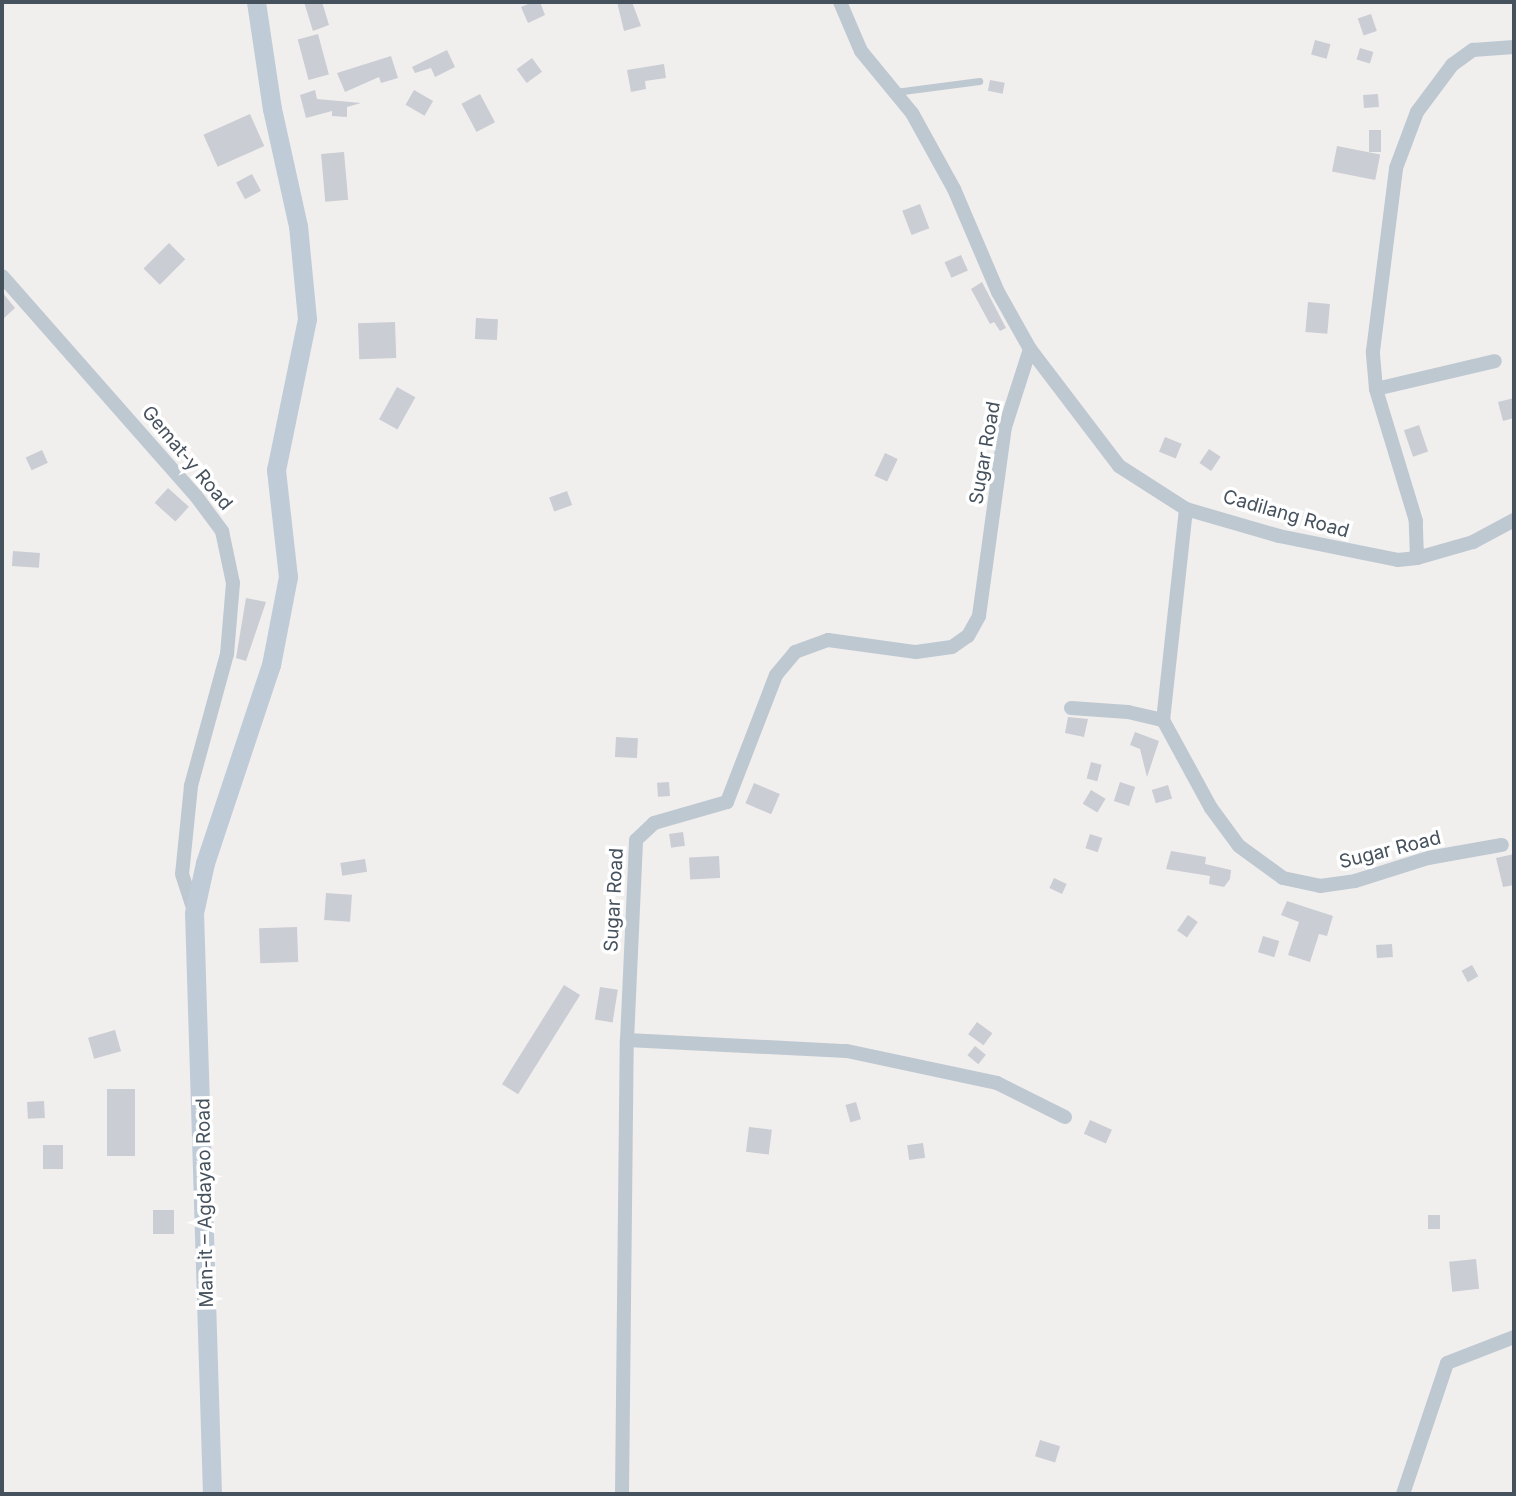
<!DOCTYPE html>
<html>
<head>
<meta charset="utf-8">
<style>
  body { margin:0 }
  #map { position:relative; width:1516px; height:1496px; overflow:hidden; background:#f1eeee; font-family:Inter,sans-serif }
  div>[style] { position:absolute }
  .building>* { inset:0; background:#cacdd3; transform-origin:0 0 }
  .lane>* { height:7px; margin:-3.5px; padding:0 3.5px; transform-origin:3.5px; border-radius:3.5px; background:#bec8d1 }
  .street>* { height:14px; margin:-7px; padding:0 7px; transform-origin:7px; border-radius:7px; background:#bec8d1 }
  .secondary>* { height:19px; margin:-9.5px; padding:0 9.5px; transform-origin:9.5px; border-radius:9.5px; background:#c0cbd8 }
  span { translate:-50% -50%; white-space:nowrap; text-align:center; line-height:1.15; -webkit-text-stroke:7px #fff; paint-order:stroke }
  .street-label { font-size:19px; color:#45515d }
  .frame { position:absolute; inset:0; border:4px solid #45515d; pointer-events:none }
</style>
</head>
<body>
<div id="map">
  <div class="building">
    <i style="clip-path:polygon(304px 2px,322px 2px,329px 25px,313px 31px)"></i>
    <i style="clip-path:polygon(533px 2px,540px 2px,545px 15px,528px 23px,521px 7px)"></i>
    <i style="clip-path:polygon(617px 2px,632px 2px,641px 26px,624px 31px)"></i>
    <i style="left:1371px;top:14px;width:18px;height:14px;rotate:71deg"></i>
    <i style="left:318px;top:34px;width:42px;height:21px;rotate:75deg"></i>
    <i style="left:1315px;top:40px;width:16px;height:15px;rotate:15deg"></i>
    <i style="left:1360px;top:48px;width:14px;height:12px;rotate:17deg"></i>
    <i style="clip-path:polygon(447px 50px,455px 67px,435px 77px,431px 68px,415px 73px,412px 67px)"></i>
    <i style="clip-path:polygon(391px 56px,398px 78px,381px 83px,379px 77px,345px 92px,337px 73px)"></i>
    <i style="left:532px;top:58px;width:17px;height:19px;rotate:54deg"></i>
    <i style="clip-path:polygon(664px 64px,666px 78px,645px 81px,646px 89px,631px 92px,627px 70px)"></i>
    <i style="left:990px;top:80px;width:15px;height:11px;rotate:11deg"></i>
    <i style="clip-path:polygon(315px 90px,317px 99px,361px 103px,347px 107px,347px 117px,332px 116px,332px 111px,306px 118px,300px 95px)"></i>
    <i style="left:414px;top:90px;width:22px;height:17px;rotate:30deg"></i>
    <i style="left:480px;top:94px;width:32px;height:21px;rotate:62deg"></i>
    <i style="left:1378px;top:94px;width:13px;height:15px;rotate:86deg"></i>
    <i style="left:250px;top:114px;width:35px;height:51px;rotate:66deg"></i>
    <i style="left:1369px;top:130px;width:12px;height:22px"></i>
    <i style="left:1337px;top:146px;width:44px;height:26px;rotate:11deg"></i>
    <i style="left:344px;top:152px;width:48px;height:23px;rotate:85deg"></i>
    <i style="left:252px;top:174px;width:19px;height:18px;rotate:62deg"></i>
    <i style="left:920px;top:204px;width:26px;height:19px;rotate:69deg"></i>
    <i style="left:169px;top:243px;width:23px;height:36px;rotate:45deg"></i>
    <i style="left:961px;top:255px;width:17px;height:18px;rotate:66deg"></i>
    <i style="clip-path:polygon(982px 282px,1006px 328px,1000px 331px,994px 322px,990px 324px,971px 289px)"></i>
    <i style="clip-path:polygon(2px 292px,15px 308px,2px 320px)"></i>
    <i style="left:1308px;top:302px;width:22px;height:30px;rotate:5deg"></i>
    <i style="left:476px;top:318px;width:22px;height:21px;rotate:3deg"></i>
    <i style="left:395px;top:322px;width:36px;height:37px;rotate:88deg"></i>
    <i style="left:397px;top:387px;width:21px;height:37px;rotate:29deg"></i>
    <i style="clip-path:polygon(1514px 398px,1514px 418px,1503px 421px,1498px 402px)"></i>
    <i style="left:1419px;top:425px;width:28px;height:16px;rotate:71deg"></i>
    <i style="left:1165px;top:437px;width:18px;height:16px;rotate:22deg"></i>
    <i style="left:1209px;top:449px;width:14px;height:17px;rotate:34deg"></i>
    <i style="left:42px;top:450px;width:14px;height:18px;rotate:65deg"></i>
    <i style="left:885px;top:453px;width:14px;height:25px;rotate:25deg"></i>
    <i style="left:168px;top:488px;width:28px;height:20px;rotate:42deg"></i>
    <i style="left:567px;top:491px;width:15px;height:19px;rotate:70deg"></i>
    <i style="left:13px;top:551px;width:27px;height:15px;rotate:4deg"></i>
    <i style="clip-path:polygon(246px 598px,266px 602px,246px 661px,236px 658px)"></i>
    <i style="clip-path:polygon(1068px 717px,1088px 719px,1084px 737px,1065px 733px)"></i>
    <i style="clip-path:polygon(1135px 732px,1159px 741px,1147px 777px,1140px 749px,1130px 745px)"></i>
    <i style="left:616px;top:737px;width:22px;height:20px;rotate:3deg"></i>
    <i style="left:1091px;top:762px;width:11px;height:17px;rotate:15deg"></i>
    <i style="left:669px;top:782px;width:14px;height:12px;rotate:86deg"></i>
    <i style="left:1120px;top:782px;width:16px;height:20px;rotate:18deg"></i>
    <i style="left:754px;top:783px;width:28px;height:22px;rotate:23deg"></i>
    <i style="left:1168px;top:785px;width:14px;height:17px;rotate:73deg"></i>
    <i style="left:1091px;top:790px;width:17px;height:16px;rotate:31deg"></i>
    <i style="left:683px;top:832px;width:14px;height:14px;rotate:82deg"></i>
    <i style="left:1090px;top:834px;width:13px;height:15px;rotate:18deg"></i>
    <i style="clip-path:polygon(1171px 851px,1206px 857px,1205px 864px,1231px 870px,1230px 879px,1224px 887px,1209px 884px,1210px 876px,1166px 869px)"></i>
    <i style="clip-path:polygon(1514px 854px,1514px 885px,1503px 887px,1496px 858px)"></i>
    <i style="left:719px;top:856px;width:22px;height:30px;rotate:87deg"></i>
    <i style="left:365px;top:859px;width:13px;height:25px;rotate:81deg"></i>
    <i style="left:1054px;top:878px;width:14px;height:11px;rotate:25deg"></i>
    <i style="left:326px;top:893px;width:26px;height:27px;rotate:4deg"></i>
    <i style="clip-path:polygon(1287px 901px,1333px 916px,1327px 936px,1319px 934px,1310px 962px,1288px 955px,1299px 922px,1281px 915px)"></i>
    <i style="left:1188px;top:915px;width:12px;height:19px;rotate:35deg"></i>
    <i style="left:297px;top:927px;width:35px;height:38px;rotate:88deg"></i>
    <i style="left:1263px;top:936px;width:17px;height:17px;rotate:17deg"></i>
    <i style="left:1392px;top:944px;width:13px;height:16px;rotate:86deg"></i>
    <i style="left:1472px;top:965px;width:13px;height:12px;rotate:61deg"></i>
    <i style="left:564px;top:985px;width:19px;height:117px;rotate:32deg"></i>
    <i style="left:600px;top:987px;width:18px;height:33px;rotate:9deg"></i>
    <i style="left:977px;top:1022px;width:19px;height:15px;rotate:36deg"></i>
    <i style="left:115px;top:1030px;width:22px;height:28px;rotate:74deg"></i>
    <i style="left:975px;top:1046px;width:14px;height:12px;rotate:39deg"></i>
    <i style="left:107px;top:1089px;width:28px;height:67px"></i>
    <i style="left:44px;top:1101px;width:17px;height:17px;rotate:87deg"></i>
    <i style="left:856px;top:1102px;width:18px;height:11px;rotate:74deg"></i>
    <i style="left:1090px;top:1120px;width:24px;height:15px;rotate:24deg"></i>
    <i style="left:749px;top:1127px;width:23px;height:25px;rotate:7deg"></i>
    <i style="left:923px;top:1143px;width:15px;height:16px;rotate:82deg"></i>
    <i style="left:43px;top:1145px;width:20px;height:24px"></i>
    <i style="left:153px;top:1210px;width:21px;height:24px"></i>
    <i style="left:1428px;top:1215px;width:12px;height:14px"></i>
    <i style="left:1476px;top:1259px;width:30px;height:27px;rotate:84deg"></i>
    <i style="left:1040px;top:1440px;width:21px;height:17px;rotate:17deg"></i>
  </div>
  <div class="lane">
    <i style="left:895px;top:92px;width:85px;rotate:-7.5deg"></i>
  </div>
  <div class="street">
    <i style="left:840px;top:2px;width:53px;rotate:66.8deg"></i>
    <i style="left:861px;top:51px;width:80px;rotate:50.6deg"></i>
    <i style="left:912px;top:113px;width:87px;rotate:61.1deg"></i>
    <i style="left:954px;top:189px;width:112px;rotate:66.9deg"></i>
    <i style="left:998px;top:292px;width:65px;rotate:60.7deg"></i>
    <i style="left:1030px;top:349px;width:147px;rotate:52.7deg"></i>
    <i style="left:1119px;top:466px;width:80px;rotate:32.7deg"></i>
    <i style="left:1186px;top:509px;width:97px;rotate:16.2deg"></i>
    <i style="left:1279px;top:536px;width:121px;rotate:11.4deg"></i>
    <i style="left:1398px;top:560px;width:19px;rotate:-6deg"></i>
    <i style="left:1417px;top:558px;width:37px;rotate:-92deg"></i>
    <i style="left:1416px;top:521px;width:138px;rotate:-106.9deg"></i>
    <i style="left:1376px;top:389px;width:38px;rotate:-95deg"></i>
    <i style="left:1373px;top:351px;width:184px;rotate:-82.8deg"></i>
    <i style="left:1396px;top:168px;width:60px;rotate:-69.4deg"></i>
    <i style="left:1417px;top:112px;width:59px;rotate:-53.3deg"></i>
    <i style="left:1452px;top:65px;width:26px;rotate:-36deg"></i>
    <i style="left:1473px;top:50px;width:41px;rotate:-4.2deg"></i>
    <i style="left:2px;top:276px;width:293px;rotate:48.6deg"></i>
    <i style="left:196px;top:496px;width:44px;rotate:53.4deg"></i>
    <i style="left:222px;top:531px;width:53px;rotate:78.1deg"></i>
    <i style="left:233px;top:583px;width:71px;rotate:94.8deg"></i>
    <i style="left:227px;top:654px;width:137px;rotate:105.3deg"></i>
    <i style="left:191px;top:786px;width:88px;rotate:95.8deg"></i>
    <i style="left:182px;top:874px;width:40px;rotate:72deg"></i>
    <i style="left:1376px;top:389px;width:122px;rotate:-13.2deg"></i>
    <i style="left:1186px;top:509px;width:212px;rotate:96.2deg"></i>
    <i style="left:1163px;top:720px;width:100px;rotate:61.4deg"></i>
    <i style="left:1211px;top:808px;width:47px;rotate:53.6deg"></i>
    <i style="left:1239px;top:846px;width:54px;rotate:36deg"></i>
    <i style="left:1283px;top:878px;width:38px;rotate:12deg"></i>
    <i style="left:1320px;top:886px;width:35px;rotate:-8deg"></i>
    <i style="left:1355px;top:881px;width:77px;rotate:-17.5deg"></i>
    <i style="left:1428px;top:858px;width:75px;rotate:-10deg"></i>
    <i style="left:1417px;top:558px;width:58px;rotate:-15.9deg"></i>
    <i style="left:1473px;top:542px;width:47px;rotate:-28.2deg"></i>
    <i style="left:1071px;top:708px;width:57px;rotate:4deg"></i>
    <i style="left:1128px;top:712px;width:36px;rotate:13deg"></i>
    <i style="left:627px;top:1040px;width:220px;rotate:2.9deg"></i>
    <i style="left:847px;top:1051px;width:153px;rotate:12deg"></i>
    <i style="left:997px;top:1083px;width:76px;rotate:26.6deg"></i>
    <i style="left:622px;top:1494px;width:454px;rotate:-89.4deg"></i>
    <i style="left:627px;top:1040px;width:200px;rotate:-87.4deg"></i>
    <i style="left:636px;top:840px;width:25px;rotate:-43deg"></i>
    <i style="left:654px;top:823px;width:76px;rotate:-16deg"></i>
    <i style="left:727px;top:802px;width:136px;rotate:-68.9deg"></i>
    <i style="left:776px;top:675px;width:30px;rotate:-50deg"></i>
    <i style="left:795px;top:652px;width:35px;rotate:-20deg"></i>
    <i style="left:828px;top:640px;width:89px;rotate:7.8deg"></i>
    <i style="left:916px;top:652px;width:36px;rotate:-8deg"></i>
    <i style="left:952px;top:647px;width:19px;rotate:-35deg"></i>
    <i style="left:968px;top:636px;width:23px;rotate:-61deg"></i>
    <i style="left:979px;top:616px;width:191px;rotate:-82.2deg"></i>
    <i style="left:1005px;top:427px;width:82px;rotate:-72.2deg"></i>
    <i style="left:1403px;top:1494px;width:138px;rotate:-71.4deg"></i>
    <i style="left:1447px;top:1363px;width:72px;rotate:-21.2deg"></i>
  </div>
  <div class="secondary">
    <i style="left:212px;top:1494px;width:581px;rotate:-91.77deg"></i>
    <i style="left:194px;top:913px;width:51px;rotate:-77.6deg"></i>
    <i style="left:205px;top:863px;width:209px;rotate:-71.6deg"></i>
    <i style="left:271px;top:665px;width:90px;rotate:-79.1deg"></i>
    <i style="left:288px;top:577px;width:108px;rotate:-96.4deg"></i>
    <i style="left:276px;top:470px;width:154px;rotate:-78.4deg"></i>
    <i style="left:307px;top:319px;width:93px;rotate:-95.5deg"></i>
    <i style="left:298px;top:226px;width:120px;rotate:-102.5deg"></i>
    <i style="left:272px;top:109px;width:108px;rotate:-98.5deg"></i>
  </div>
  <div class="street-label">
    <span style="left:985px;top:453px;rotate:-80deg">Sugar Road</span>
    <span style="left:187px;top:458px;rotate:50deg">Gemat-y Road</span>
    <span style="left:1286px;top:514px;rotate:16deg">Cadilang Road</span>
    <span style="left:1390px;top:850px;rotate:-14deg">Sugar Road</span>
    <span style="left:614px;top:900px;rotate:-87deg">Sugar Road</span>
    <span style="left:205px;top:1203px;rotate:-91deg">Man-it – Agdayao Road</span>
  </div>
  <div class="frame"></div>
</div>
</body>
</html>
